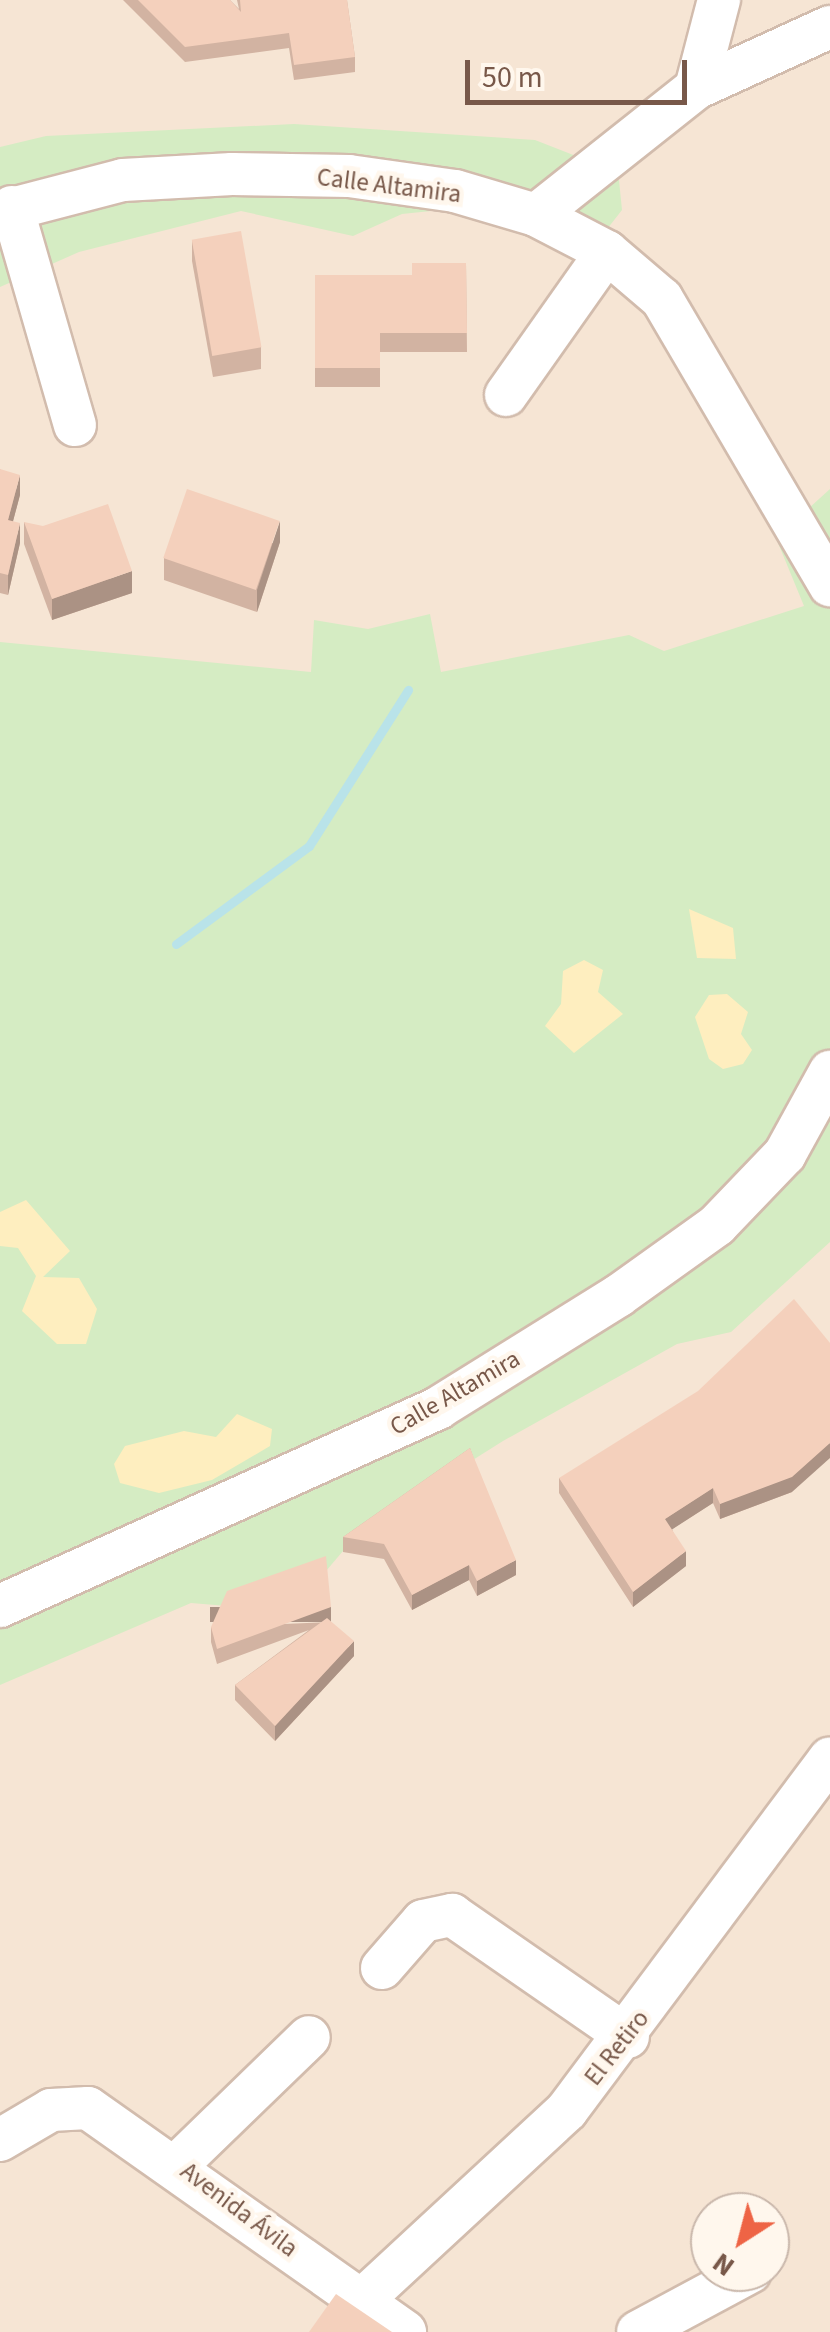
<!DOCTYPE html>
<html>
<head>
<meta charset="utf-8">
<style>
  body { margin:0 }
  #map { position:relative; width:830px; height:2332px; overflow:hidden; background:#fdf3e6; font-family:"Source Sans 3",sans-serif }
  div>[style] { position:absolute }
  .residential>* { inset:0; background:#f6e5d4 }
  .green>* { inset:0; background:#d5ecc3 }
  .sand>* { inset:0; background:#feeebf }
  .stream>* { height:9px; margin:-4.5px; padding:0 4.5px; transform-origin:4.5px; border-radius:4.5px; background:#b9e3e9 }
  .roads { filter:drop-shadow(2px 0 #d2bcad) drop-shadow(-2px 0 #d2bcad) drop-shadow(0 2px #d2bcad) drop-shadow(0 -2px #d2bcad) }
  .minor>* { height:42px; margin:-21px; padding:0 21px; transform-origin:21px; border-radius:21px; background:#fff }
  .wall>* { inset:0; background:#d2b3a2 }
  .shaded-wall>* { inset:0; background:#ab9284; transform-origin:0 0 }
  .building>* { inset:0; background:#f4d0bc; transform-origin:0 0 }
  span { translate:-50% -50%; white-space:nowrap; text-align:center; line-height:1.15; -webkit-text-stroke:9px #fff7ed; paint-order:stroke }
  .street-label { font-size:25px; color:#785849 }
  .north { position:absolute; left:690px; top:2192px; width:100px; height:100px; box-sizing:border-box; background:#fff7ed; border:2px solid #c9b7ab; border-radius:50%; rotate:216deg; font-size:28px; font-weight:700; line-height:40px; text-align:center; color:#785849 }
  .north::after { content:''; display:block; margin:auto; width:35px; height:45px; background:#ee6445; clip-path:polygon(50% 0,100% 100%,50% 72%,0 100%) }
  .scale { position:absolute; left:465px; top:60px; width:222px; height:45px; box-sizing:border-box; border:5px solid #785849; border-top:0; padding-left:12px; font-size:30px; line-height:35px; white-space:nowrap; color:#785849; -webkit-text-stroke:8px #fff7ed; paint-order:stroke }
</style>
</head>
<body>
<div id="map">
  <div class="residential">
    <i style="clip-path:polygon(evenodd,0 0,830px 0,830px 2332px,0 2332px,0 0,710px 2212px,770px 2212px,770px 2272px,710px 2272px,710px 2212px)"></i>
  </div>
  <div class="green">
    <i style="clip-path:polygon(294px 124px,535px 140px,604px 167px,619px 180px,622px 210px,593px 247px,560px 251px,460px 208px,402px 214px,353px 236px,241px 211px,79px 252px,0 287px,0 147px,46px 136px)"></i>
    <i style="clip-path:polygon(830px 489px,830px 1242px,731px 1332px,677px 1344px,503px 1441px,360px 1531px,326px 1571px,227px 1606px,191px 1603px,0 1685px,0 642px,311px 672px,314px 620px,368px 629px,430px 614px,441px 672px,629px 635px,664px 651px,804px 606px,776px 538px)"></i>
  </div>
  <div class="sand">
    <i style="clip-path:polygon(689px 909px,733px 928px,736px 959px,697px 958px)"></i>
    <i style="clip-path:polygon(584px 960px,603px 970px,598px 992px,623px 1014px,574px 1053px,545px 1026px,561px 1004px,563px 971px)"></i>
    <i style="clip-path:polygon(709px 995px,727px 994px,748px 1012px,741px 1034px,752px 1050px,743px 1064px,723px 1069px,709px 1059px,695px 1017px)"></i>
    <i style="clip-path:polygon(26px 1200px,70px 1251px,43px 1277px,79px 1278px,97px 1309px,86px 1344px,57px 1344px,22px 1311px,36px 1276px,18px 1248px,0 1246px,0 1212px)"></i>
    <i style="clip-path:polygon(237px 1414px,272px 1429px,270px 1446px,212px 1480px,159px 1493px,120px 1483px,114px 1464px,125px 1446px,184px 1431px,216px 1437px)"></i>
  </div>
  <div class="stream">
    <i style="left:176px;top:944px;width:165px;rotate:-36.4deg"></i>
    <i style="left:309px;top:846px;width:185px;rotate:-57.6deg"></i>
  </div>
  <div class="roads">
    <div class="minor">
      <i style="left:696px;top:88px;width:147px;rotate:-24.5deg"></i>
      <i style="left:12px;top:207px;width:227px;rotate:73.9deg"></i>
      <i style="left:0;top:212px;width:127px;rotate:-14.6deg"></i>
      <i style="left:123px;top:180px;width:109px;rotate:-3.2deg"></i>
      <i style="left:232px;top:174px;width:117px;rotate:1deg"></i>
      <i style="left:349px;top:176px;width:107px;rotate:8.1deg"></i>
      <i style="left:455px;top:191px;width:84px;rotate:16.5deg"></i>
      <i style="left:536px;top:215px;width:80px;rotate:27.5deg"></i>
      <i style="left:607px;top:252px;width:72px;rotate:40.5deg"></i>
      <i style="left:662px;top:299px;width:332px;rotate:59.6deg"></i>
      <i style="left:536px;top:215px;width:204px;rotate:-38.4deg"></i>
      <i style="left:696px;top:88px;width:91px;rotate:-75.4deg"></i>
      <i style="left:506px;top:395px;width:175px;rotate:-54.8deg"></i>
      <i style="left:0;top:1606px;width:481px;rotate:-24.3deg"></i>
      <i style="left:438px;top:1408px;width:212px;rotate:-31.9deg"></i>
      <i style="left:618px;top:1296px;width:122px;rotate:-35.6deg"></i>
      <i style="left:717px;top:1225px;width:98px;rotate:-46.2deg"></i>
      <i style="left:785px;top:1154px;width:94px;rotate:-61.2deg"></i>
      <i style="left:382px;top:1968px;width:62px;rotate:-48.9deg"></i>
      <i style="left:423px;top:1921px;width:30px;rotate:-12deg"></i>
      <i style="left:452px;top:1915px;width:214px;rotate:34.7deg"></i>
      <i style="left:0;top:2140px;width:59px;rotate:-30.5deg"></i>
      <i style="left:51px;top:2110px;width:37px;rotate:-3deg"></i>
      <i style="left:88px;top:2108px;width:388px;rotate:35.2deg"></i>
      <i style="left:178px;top:2164px;width:182px;rotate:-44.1deg"></i>
      <i style="left:361px;top:2301px;width:281px;rotate:-42.8deg"></i>
      <i style="left:567px;top:2110px;width:439px;rotate:-53.2deg"></i>
      <i style="left:638px;top:2332px;width:127px;rotate:-28.2deg"></i>
    </div>
  </div>
  <div class="wall">
    <i style="clip-path:polygon(123px 0,230px 0,239px 9px,237px 0,347px 0,355px 57px,355px 72px,294px 80px,289px 48px,185px 62px)"></i>
    <i style="clip-path:polygon(192px 240px,261px 347px,261px 369px,213px 377px,192px 261px)"></i>
    <i style="clip-path:polygon(466px 263px,467px 352px,380px 352px,380px 387px,315px 387px,315px 275px,412px 275px)"></i>
    <i style="clip-path:polygon(0 469px,20px 495px,13px 521px,20px 543px,8px 595px,0 593px)"></i>
    <i style="clip-path:polygon(24px 522px,132px 593px,52px 620px,24px 544px)"></i>
    <i style="clip-path:polygon(280px 542px,257px 612px,164px 580px,164px 558px)"></i>
    <i style="clip-path:polygon(470px 1448px,516px 1575px,477px 1596px,469px 1580px,412px 1610px,384px 1559px,343px 1552px,343px 1537px)"></i>
    <i style="clip-path:polygon(559px 1478px,792px 1492px,720px 1519px,713px 1503px,672px 1529px,686px 1566px,633px 1607px,559px 1493px)"></i>
    <i style="clip-path:polygon(331px 1622px,354px 1656px,275px 1741px,235px 1700px,235px 1685px,309px 1630px,217px 1664px,211px 1642px,211px 1627px)"></i>
  </div>
  <div class="shaded-wall">
    <i style="clip-path:polygon(20px 475px,20px 495px,8px 540px,8px 520px)"></i>
    <i style="clip-path:polygon(280px 521px,280px 542px,257px 612px,257px 590px)"></i>
    <i style="clip-path:polygon(20px 523px,20px 543px,8px 595px,8px 575px)"></i>
    <i style="clip-path:polygon(132px 571px,132px 593px,52px 620px,52px 599px)"></i>
    <i style="clip-path:polygon(830px 1443px,830px 1458px,792px 1492px,720px 1519px,720px 1504px)"></i>
    <i style="clip-path:polygon(713px 1488px,713px 1503px,665px 1534px,665px 1519px)"></i>
    <i style="clip-path:polygon(686px 1551px,686px 1566px,633px 1607px,633px 1592px)"></i>
    <i style="clip-path:polygon(516px 1560px,516px 1575px,477px 1596px,477px 1581px)"></i>
    <i style="clip-path:polygon(469px 1565px,469px 1580px,412px 1610px,412px 1595px)"></i>
    <i style="left:331px;top:1607px;width:15px;height:121px;rotate:90deg"></i>
    <i style="clip-path:polygon(354px 1641px,354px 1656px,275px 1741px,275px 1726px)"></i>
  </div>
  <div class="building">
    <i style="clip-path:polygon(138px 0,230px 0,241px 12px,240px 0,347px 0,355px 57px,294px 65px,289px 33px,185px 47px)"></i>
    <i style="left:241px;top:231px;width:118px;height:50px;rotate:80deg"></i>
    <i style="clip-path:polygon(412px 263px,466px 263px,467px 333px,380px 333px,380px 368px,315px 368px,315px 275px,412px 275px)"></i>
    <i style="clip-path:polygon(0 469px,20px 475px,8px 520px,20px 523px,8px 575px,0 573px)"></i>
    <i style="left:187px;top:489px;width:98px;height:73px;rotate:19deg"></i>
    <i style="clip-path:polygon(108px 504px,132px 571px,52px 599px,24px 522px,43px 526px)"></i>
    <i style="clip-path:polygon(794px 1299px,830px 1343px,830px 1443px,792px 1477px,720px 1504px,713px 1488px,665px 1519px,686px 1551px,633px 1592px,559px 1478px,698px 1391px)"></i>
    <i style="clip-path:polygon(470px 1448px,516px 1560px,477px 1581px,469px 1565px,412px 1595px,384px 1544px,343px 1537px)"></i>
    <i style="clip-path:polygon(326px 1556px,331px 1607px,217px 1649px,211px 1627px,227px 1591px)"></i>
    <i style="clip-path:polygon(327px 1618px,354px 1641px,275px 1726px,235px 1685px)"></i>
    <i style="clip-path:polygon(336px 2294px,392px 2332px,309px 2332px)"></i>
  </div>
  <div class="street-label">
    <span style="left:389px;top:186px;rotate:7deg">Calle Altamira</span>
    <span style="left:455px;top:1393px;rotate:-30deg">Calle Altamira</span>
    <span style="left:617px;top:2048px;rotate:-52deg">El Retiro</span>
    <span style="left:239px;top:2210px;rotate:37deg">Avenida Ávila</span>
  </div>
  <div class="north">N</div>
  <div class="scale">50 m</div>
</div>
</body>
</html>
